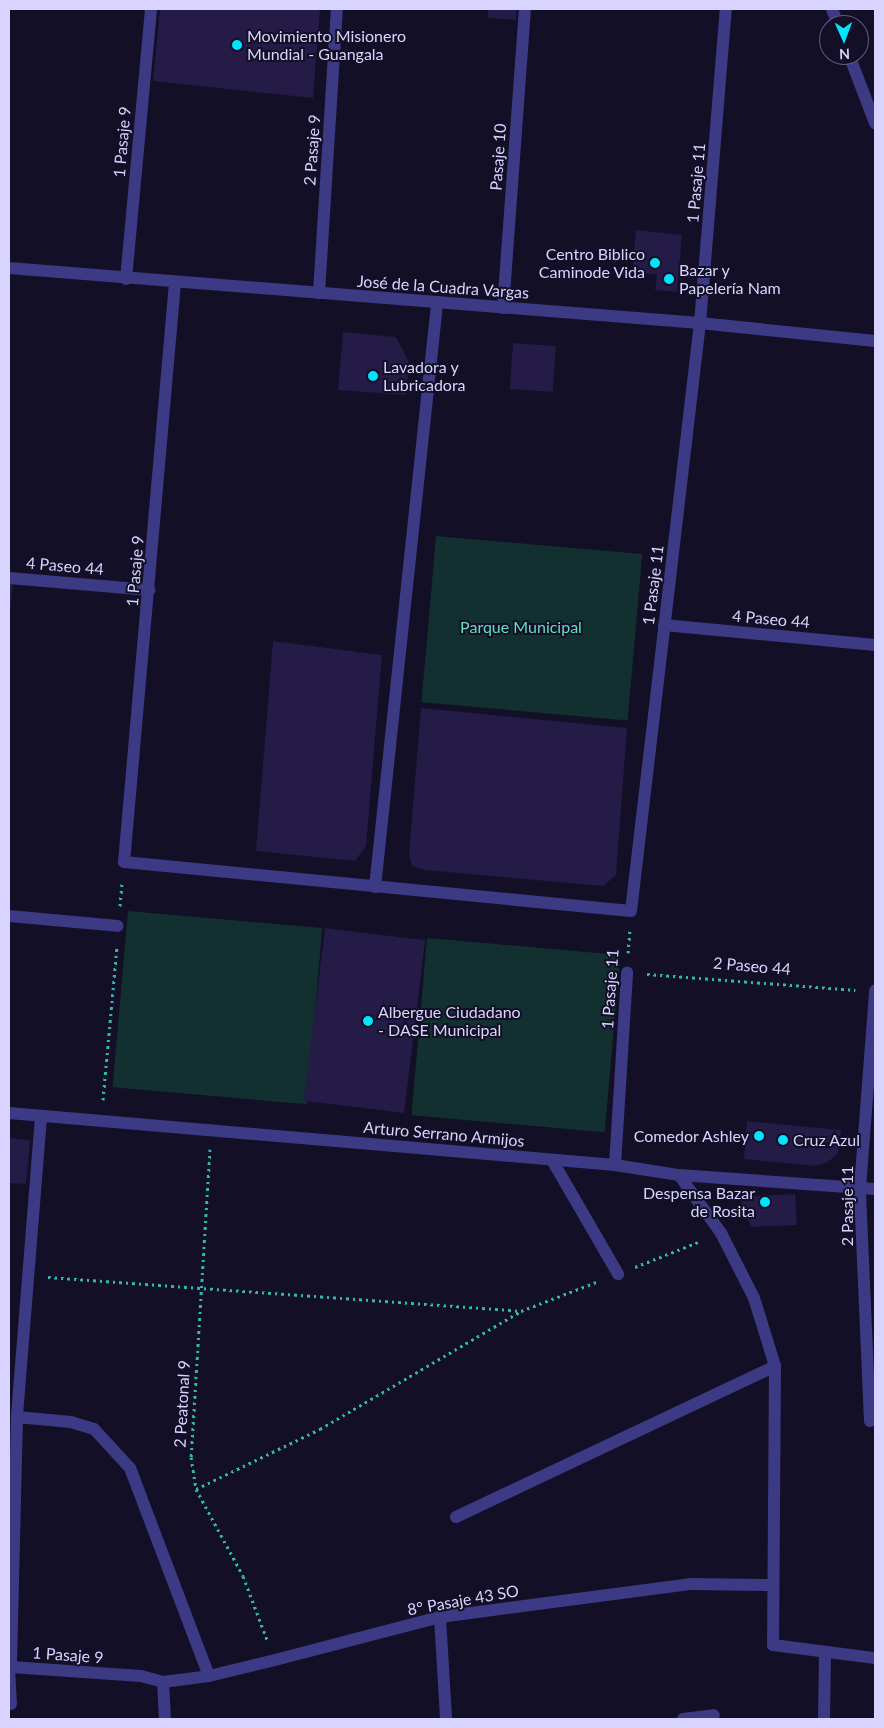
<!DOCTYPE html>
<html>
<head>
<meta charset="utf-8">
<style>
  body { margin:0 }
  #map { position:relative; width:884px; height:1728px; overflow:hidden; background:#130f26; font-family:Lato,sans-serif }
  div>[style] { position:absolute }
  .green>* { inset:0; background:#12302f; transform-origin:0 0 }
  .building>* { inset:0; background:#241b47; transform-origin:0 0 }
  .path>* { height:3px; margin-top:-1.5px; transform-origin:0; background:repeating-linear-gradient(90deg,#2fb8b0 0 2.5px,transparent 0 6.5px) }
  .pedestrian>* { height:12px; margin:-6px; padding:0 6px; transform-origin:6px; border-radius:6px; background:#3d3a85 }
  .minor>* { height:12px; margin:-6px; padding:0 6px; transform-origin:6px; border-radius:6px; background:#3d3a85 }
  .dots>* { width:14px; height:14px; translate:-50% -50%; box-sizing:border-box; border:2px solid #130f26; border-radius:50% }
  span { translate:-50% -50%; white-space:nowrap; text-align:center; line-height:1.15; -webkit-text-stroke:4px #130f26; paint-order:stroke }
  .poi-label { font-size:16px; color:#d9d4ff }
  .left { translate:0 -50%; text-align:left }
  .right { translate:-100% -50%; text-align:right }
  .street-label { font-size:16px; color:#d9d4ff }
  .park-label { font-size:16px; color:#5fe0c0 }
  .frame { position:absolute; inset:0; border:10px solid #d9d4ff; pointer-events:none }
  .north { position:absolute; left:819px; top:15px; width:50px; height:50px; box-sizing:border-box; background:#130f26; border:1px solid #625e7d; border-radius:50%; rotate:178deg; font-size:14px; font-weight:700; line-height:20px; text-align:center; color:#d9d4ff }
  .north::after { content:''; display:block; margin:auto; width:18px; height:22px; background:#00e5ff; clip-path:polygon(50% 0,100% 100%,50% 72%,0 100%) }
</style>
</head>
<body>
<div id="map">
  <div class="green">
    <i style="left:436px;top:536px;width:207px;height:167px;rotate:5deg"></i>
    <i style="left:128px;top:911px;width:195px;height:177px;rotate:5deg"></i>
    <i style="left:427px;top:938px;width:194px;height:178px;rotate:5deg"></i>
  </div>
  <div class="building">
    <i style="clip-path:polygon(160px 9px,320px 9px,313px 98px,153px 81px)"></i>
    <i style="clip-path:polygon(488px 9px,517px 9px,516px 20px,488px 18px)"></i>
    <i style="clip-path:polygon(636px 230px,682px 235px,677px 292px,655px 290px,657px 275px,632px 272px)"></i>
    <i style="clip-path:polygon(343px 332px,396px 337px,409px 362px,406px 395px,338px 390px)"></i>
    <i style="left:513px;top:343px;width:43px;height:46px;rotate:4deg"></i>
    <i style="clip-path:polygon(9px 582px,13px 582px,10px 613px,9px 613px)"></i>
    <i style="clip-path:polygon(273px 641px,382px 655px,366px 846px,355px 861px,256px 851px)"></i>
    <i style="clip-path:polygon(421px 708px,627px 728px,616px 875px,603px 886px,425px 870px,412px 866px,409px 854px)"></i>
    <i style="left:325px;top:928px;width:101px;height:174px;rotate:7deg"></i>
    <i style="clip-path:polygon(747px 1121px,841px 1130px,838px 1153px,828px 1162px,815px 1166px,744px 1159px)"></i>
    <i style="clip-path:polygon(9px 1138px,30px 1140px,26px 1184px,9px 1183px)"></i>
    <i style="clip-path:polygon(795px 1194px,797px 1225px,751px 1227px,739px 1197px)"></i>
  </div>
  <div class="path">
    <i style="left:120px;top:906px;width:23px;rotate:-85deg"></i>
    <i style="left:628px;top:953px;width:24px;rotate:-85deg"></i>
    <i style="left:647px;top:974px;width:209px;rotate:4.4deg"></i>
    <i style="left:103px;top:1100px;width:156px;rotate:-84.8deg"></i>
    <i style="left:210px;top:1149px;width:309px;rotate:93.5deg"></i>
    <i style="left:191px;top:1457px;width:32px;rotate:81deg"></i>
    <i style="left:196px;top:1489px;width:99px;rotate:61.6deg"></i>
    <i style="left:243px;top:1576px;width:71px;rotate:69.3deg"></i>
    <i style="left:635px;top:1267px;width:71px;rotate:-21.5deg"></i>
    <i style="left:48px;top:1277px;width:474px;rotate:4.1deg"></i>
    <i style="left:196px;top:1489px;width:138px;rotate:-25.8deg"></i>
    <i style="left:320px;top:1429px;width:233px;rotate:-30.4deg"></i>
    <i style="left:521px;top:1311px;width:84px;rotate:-21deg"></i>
  </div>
  <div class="pedestrian">
    <i style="left:9px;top:578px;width:141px;rotate:4.9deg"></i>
    <i style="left:9px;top:916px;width:109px;rotate:5.2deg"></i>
    <i style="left:615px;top:1165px;width:193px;rotate:-86.4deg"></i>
  </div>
  <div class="minor">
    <i style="left:832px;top:9px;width:17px;rotate:69deg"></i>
    <i style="left:849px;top:55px;width:73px;rotate:69.1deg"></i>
    <i style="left:9px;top:268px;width:693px;rotate:4.55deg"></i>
    <i style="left:700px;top:323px;width:176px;rotate:5.9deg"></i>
    <i style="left:126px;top:279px;width:271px;rotate:-84.7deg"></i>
    <i style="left:175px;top:283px;width:581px;rotate:95.03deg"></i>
    <i style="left:124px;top:862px;width:509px;rotate:5.52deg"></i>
    <i style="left:631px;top:911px;width:592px;rotate:-83.31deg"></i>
    <i style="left:700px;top:323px;width:315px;rotate:-85.3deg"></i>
    <i style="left:319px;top:293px;width:285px;rotate:-86.4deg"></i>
    <i style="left:503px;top:308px;width:300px;rotate:-85.8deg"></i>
    <i style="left:664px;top:625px;width:212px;rotate:5.4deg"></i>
    <i style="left:375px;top:887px;width:586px;rotate:-83.93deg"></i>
    <i style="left:9px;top:1113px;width:608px;rotate:4.9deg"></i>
    <i style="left:615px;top:1165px;width:65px;rotate:8.9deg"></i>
    <i style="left:679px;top:1175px;width:196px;rotate:4.1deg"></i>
    <i style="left:41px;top:1117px;width:301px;rotate:94.6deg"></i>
    <i style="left:17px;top:1417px;width:250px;rotate:91.4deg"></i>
    <i style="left:11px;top:1667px;width:130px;rotate:4deg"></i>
    <i style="left:141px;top:1676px;width:23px;rotate:15deg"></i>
    <i style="left:163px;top:1682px;width:46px;rotate:-7.4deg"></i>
    <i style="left:209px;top:1676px;width:68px;rotate:-13.6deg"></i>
    <i style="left:275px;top:1660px;width:171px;rotate:-14.6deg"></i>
    <i style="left:440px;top:1617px;width:252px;rotate:-7.5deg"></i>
    <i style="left:690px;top:1584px;width:83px;rotate:0.7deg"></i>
    <i style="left:552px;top:1160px;width:132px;rotate:59.9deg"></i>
    <i style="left:679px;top:1175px;width:72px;rotate:54.1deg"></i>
    <i style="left:721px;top:1233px;width:73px;rotate:63.1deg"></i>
    <i style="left:754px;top:1298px;width:71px;rotate:72.8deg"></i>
    <i style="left:775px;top:1366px;width:279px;rotate:90.4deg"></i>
    <i style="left:773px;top:1645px;width:103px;rotate:7.3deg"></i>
    <i style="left:17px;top:1417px;width:54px;rotate:5.3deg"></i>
    <i style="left:71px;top:1422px;width:24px;rotate:17deg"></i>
    <i style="left:94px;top:1429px;width:53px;rotate:47.3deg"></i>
    <i style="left:130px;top:1468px;width:222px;rotate:69.2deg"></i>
    <i style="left:870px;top:1421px;width:233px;rotate:-92.5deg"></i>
    <i style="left:860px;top:1188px;width:198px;rotate:-85.6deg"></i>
    <i style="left:456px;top:1517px;width:353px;rotate:-25.3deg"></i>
    <i style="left:440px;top:1617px;width:102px;rotate:86.6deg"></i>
    <i style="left:9px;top:1667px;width:37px;rotate:87deg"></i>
    <i style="left:163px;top:1682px;width:37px;rotate:87deg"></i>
    <i style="left:683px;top:1719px;width:31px;rotate:-7deg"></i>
    <i style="left:824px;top:1719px;width:66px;rotate:-89.1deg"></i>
  </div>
  <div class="dots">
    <i style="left:237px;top:45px;background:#00e5ff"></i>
    <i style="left:655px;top:263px;background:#00e5ff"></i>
    <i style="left:669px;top:279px;background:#00e5ff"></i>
    <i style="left:373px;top:376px;background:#00e5ff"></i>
    <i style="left:368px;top:1021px;background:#00e5ff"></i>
    <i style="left:759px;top:1136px;background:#00e5ff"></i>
    <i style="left:783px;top:1140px;background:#00e5ff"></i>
    <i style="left:765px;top:1202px;background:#00e5ff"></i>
  </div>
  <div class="poi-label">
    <span class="left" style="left:247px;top:45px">Movimiento Misionero<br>Mundial - Guangala</span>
    <span class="right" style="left:645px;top:263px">Centro Biblico<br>Caminode Vida</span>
    <span class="left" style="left:679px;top:279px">Bazar y<br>Papelería Nam</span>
    <span class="left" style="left:383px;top:376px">Lavadora y<br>Lubricadora</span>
    <span class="left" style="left:378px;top:1021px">Albergue Ciudadano<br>- DASE Municipal</span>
    <span class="right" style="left:749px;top:1136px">Comedor Ashley</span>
    <span class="left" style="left:793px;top:1140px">Cruz Azul</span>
    <span class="right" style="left:755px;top:1202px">Despensa Bazar<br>de Rosita</span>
  </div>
  <div class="street-label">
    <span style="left:122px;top:142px;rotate:-85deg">1 Pasaje 9</span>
    <span style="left:312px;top:150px;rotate:-86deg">2 Pasaje 9</span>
    <span style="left:498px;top:157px;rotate:-86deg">Pasaje 10</span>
    <span style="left:696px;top:183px;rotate:-85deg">1 Pasaje 11</span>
    <span style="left:443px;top:287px;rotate:4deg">José de la Cuadra Vargas</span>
    <span style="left:65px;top:566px;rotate:5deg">4 Paseo 44</span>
    <span style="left:135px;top:571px;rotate:-85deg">1 Pasaje 9</span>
    <span style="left:653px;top:585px;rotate:-83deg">1 Pasaje 11</span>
    <span style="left:771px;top:619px;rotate:5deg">4 Paseo 44</span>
    <span style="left:752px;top:966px;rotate:5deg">2 Paseo 44</span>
    <span style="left:610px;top:989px;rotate:-86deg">1 Pasaje 11</span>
    <span style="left:444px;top:1134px;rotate:5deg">Arturo Serrano Armijos</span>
    <span style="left:847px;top:1206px;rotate:-90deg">2 Pasaje 11</span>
    <span style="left:182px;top:1404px;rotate:-87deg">2 Peatonal 9</span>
    <span style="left:463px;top:1600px;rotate:-10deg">8° Pasaje 43 SO</span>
    <span style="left:68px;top:1655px;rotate:4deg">1 Pasaje 9</span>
  </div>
  <div class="park-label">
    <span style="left:521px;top:627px">Parque Municipal</span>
  </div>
  <div class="frame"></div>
  <div class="north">N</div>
</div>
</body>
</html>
